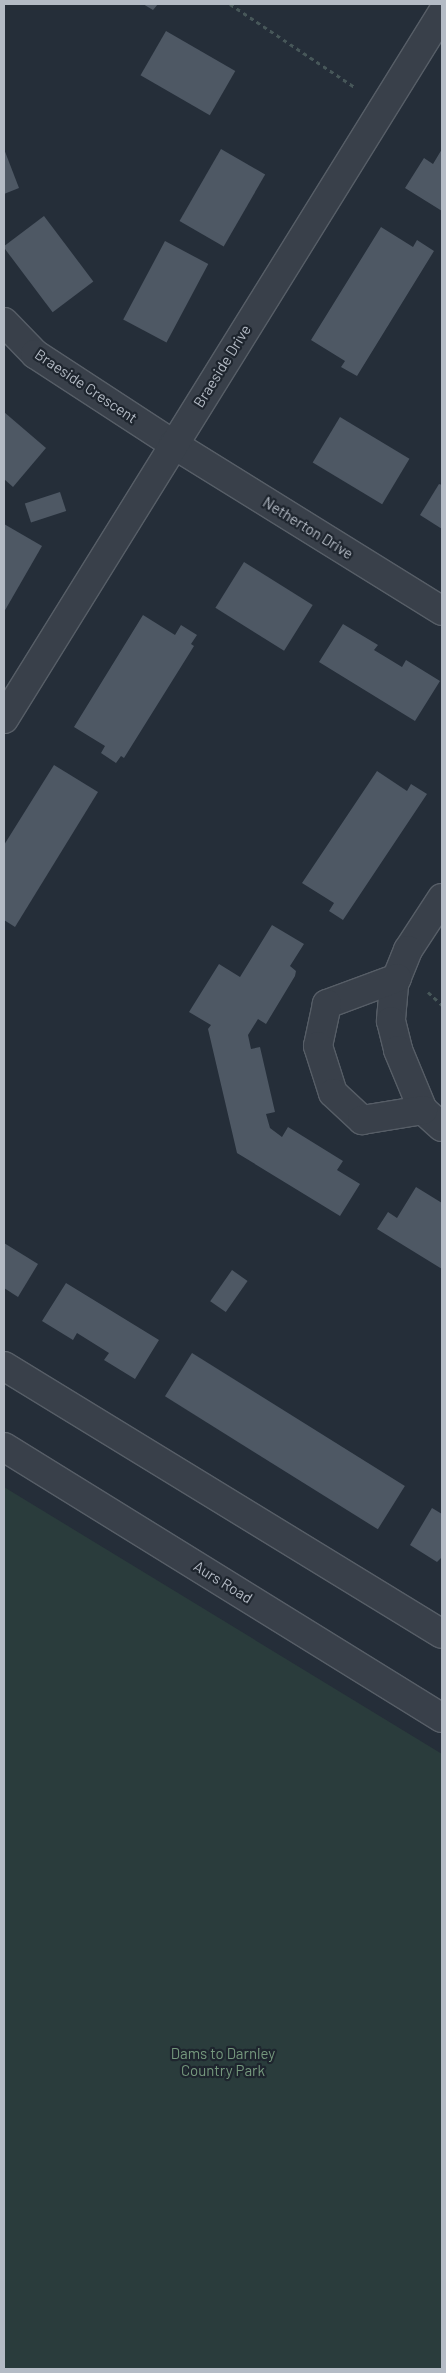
<!DOCTYPE html>
<html>
<head>
<meta charset="utf-8">
<style>
  body { margin:0 }
  #map { position:relative; width:446px; height:2373px; overflow:hidden; background:#252e39; font-family:Barlow,sans-serif }
  div>[style] { position:absolute }
  .green>* { inset:0; background:#2a3c3c }
  .building>* { inset:0; background:#4e5864; transform-origin:0 0 }
  .path>* { height:3px; margin-top:-1.5px; transform-origin:0; background:repeating-linear-gradient(90deg,#475759 0 4px,transparent 0 8px) }
  .roads { filter:drop-shadow(1px 0 #575e67) drop-shadow(-1px 0 #575e67) drop-shadow(0 1px #575e67) drop-shadow(0 -1px #575e67) }
  .minor>* { height:28px; margin:-14px; padding:0 14px; transform-origin:14px; border-radius:14px; background:#39404a }
  span { translate:-50% -50%; white-space:nowrap; text-align:center; line-height:1.15; -webkit-text-stroke:4.5px #1e252e; paint-order:stroke }
  .street-label { font-size:15px; color:#b4bbc5 }
  .park-label { font-size:15px; color:#75987d }
  .frame { position:absolute; inset:0; border:5px solid #b4bbc5; pointer-events:none }
</style>
</head>
<body>
<div id="map">
  <div class="green">
    <i style="clip-path:polygon(4px 1487px,442px 1754px,442px 2369px,4px 2369px)"></i>
  </div>
  <div class="building">
    <i style="clip-path:polygon(143px 4px,158px 4px,153px 10px)"></i>
    <i style="left:166px;top:31px;width:80px;height:51px;rotate:30deg"></i>
    <i style="clip-path:polygon(4px 149px,19px 188px,4px 194px)"></i>
    <i style="left:221px;top:149px;width:51px;height:83px;rotate:30deg"></i>
    <i style="clip-path:polygon(442px 149px,442px 211px,405px 188px,424px 158px,433px 164px)"></i>
    <i style="left:44px;top:216px;width:82px;height:51px;rotate:53deg"></i>
    <i style="clip-path:polygon(381px 227px,413px 247px,417px 240px,434px 251px,357px 376px,341px 367px,345px 361px,311px 340px)"></i>
    <i style="left:165px;top:241px;width:49px;height:89px;rotate:28deg"></i>
    <i style="clip-path:polygon(4px 412px,46px 448px,13px 487px,4px 479px)"></i>
    <i style="left:340px;top:417px;width:81px;height:53px;rotate:31deg"></i>
    <i style="clip-path:polygon(439px 484px,442px 485px,442px 529px,420px 515px)"></i>
    <i style="left:60px;top:492px;width:20px;height:37px;rotate:72deg"></i>
    <i style="clip-path:polygon(4px 524px,42px 546px,4px 612px)"></i>
    <i style="left:244px;top:562px;width:81px;height:54px;rotate:32deg"></i>
    <i style="clip-path:polygon(143px 615px,175px 635px,181px 625px,197px 635px,191px 644px,194px 646px,124px 758px,121px 756px,116px 763px,101px 753px,105px 746px,74px 727px)"></i>
    <i style="clip-path:polygon(343px 624px,378px 645px,374px 650px,402px 667px,406px 660px,440px 681px,415px 721px,319px 662px)"></i>
    <i style="clip-path:polygon(54px 765px,98px 792px,15px 927px,4px 920px,4px 845px)"></i>
    <i style="clip-path:polygon(377px 771px,407px 791px,411px 784px,427px 794px,343px 920px,329px 911px,334px 903px,302px 883px)"></i>
    <i style="clip-path:polygon(272px 925px,304px 944px,290px 966px,296px 971px,295px 976px,266px 1024px,258px 1019px,248px 1035px,251px 1049px,260px 1047px,275px 1112px,266px 1114px,270px 1128px,282px 1137px,288px 1127px,343px 1161px,337px 1170px,360px 1184px,340px 1216px,237px 1153px,208px 1029px,211px 1025px,189px 1012px,219px 964px,240px 977px)"></i>
    <i style="clip-path:polygon(416px 1187px,442px 1203px,442px 1269px,377px 1229px,388px 1212px,397px 1218px)"></i>
    <i style="clip-path:polygon(4px 1243px,38px 1264px,18px 1297px,4px 1288px)"></i>
    <i style="left:232px;top:1270px;width:19px;height:38px;rotate:35deg"></i>
    <i style="clip-path:polygon(66px 1283px,159px 1340px,135px 1379px,104px 1360px,109px 1353px,77px 1333px,73px 1340px,42px 1321px)"></i>
    <i style="left:192px;top:1353px;width:251px;height:51px;rotate:32deg"></i>
    <i style="clip-path:polygon(432px 1508px,442px 1514px,442px 1557px,437px 1562px,410px 1545px)"></i>
  </div>
  <div class="path">
    <i style="left:230px;top:4px;width:151px;rotate:33.7deg"></i>
    <i style="left:428px;top:992px;width:19px;rotate:43deg"></i>
  </div>
  <div class="roads">
    <div class="minor">
      <i style="left:4px;top:322px;width:45px;rotate:45.9deg"></i>
      <i style="left:35px;top:354px;width:165px;rotate:33.1deg"></i>
      <i style="left:173px;top:444px;width:317px;rotate:31.8deg"></i>
      <i style="left:4px;top:719px;width:831px;rotate:-58.18deg"></i>
      <i style="left:442px;top:898px;width:62px;rotate:123.2deg"></i>
      <i style="left:408px;top:950px;width:38px;rotate:112deg"></i>
      <i style="left:394px;top:985px;width:36px;rotate:95deg"></i>
      <i style="left:391px;top:1021px;width:30px;rotate:76deg"></i>
      <i style="left:398px;top:1050px;width:65px;rotate:67.4deg"></i>
      <i style="left:423px;top:1110px;width:25px;rotate:42deg"></i>
      <i style="left:397px;top:978px;width:75px;rotate:159.6deg"></i>
      <i style="left:327px;top:1004px;width:43px;rotate:102.1deg"></i>
      <i style="left:318px;top:1046px;width:49px;rotate:72.3deg"></i>
      <i style="left:333px;top:1093px;width:40px;rotate:43deg"></i>
      <i style="left:362px;top:1120px;width:62px;rotate:-9.3deg"></i>
      <i style="left:4px;top:1366px;width:513px;rotate:31.46deg"></i>
      <i style="left:4px;top:1447px;width:515px;rotate:31.75deg"></i>
    </div>
  </div>
  <div class="street-label">
    <span style="left:222px;top:366px;rotate:-58deg">Braeside Drive</span>
    <span style="left:86px;top:386px;rotate:34deg">Braeside Crescent</span>
    <span style="left:308px;top:528px;rotate:32deg">Netherton Drive</span>
    <span style="left:223px;top:1582px;rotate:32deg">Aurs Road</span>
  </div>
  <div class="park-label">
    <span style="left:223px;top:2062px">Dams to Darnley<br>Country Park</span>
  </div>
  <div class="frame"></div>
</div>
</body>
</html>
